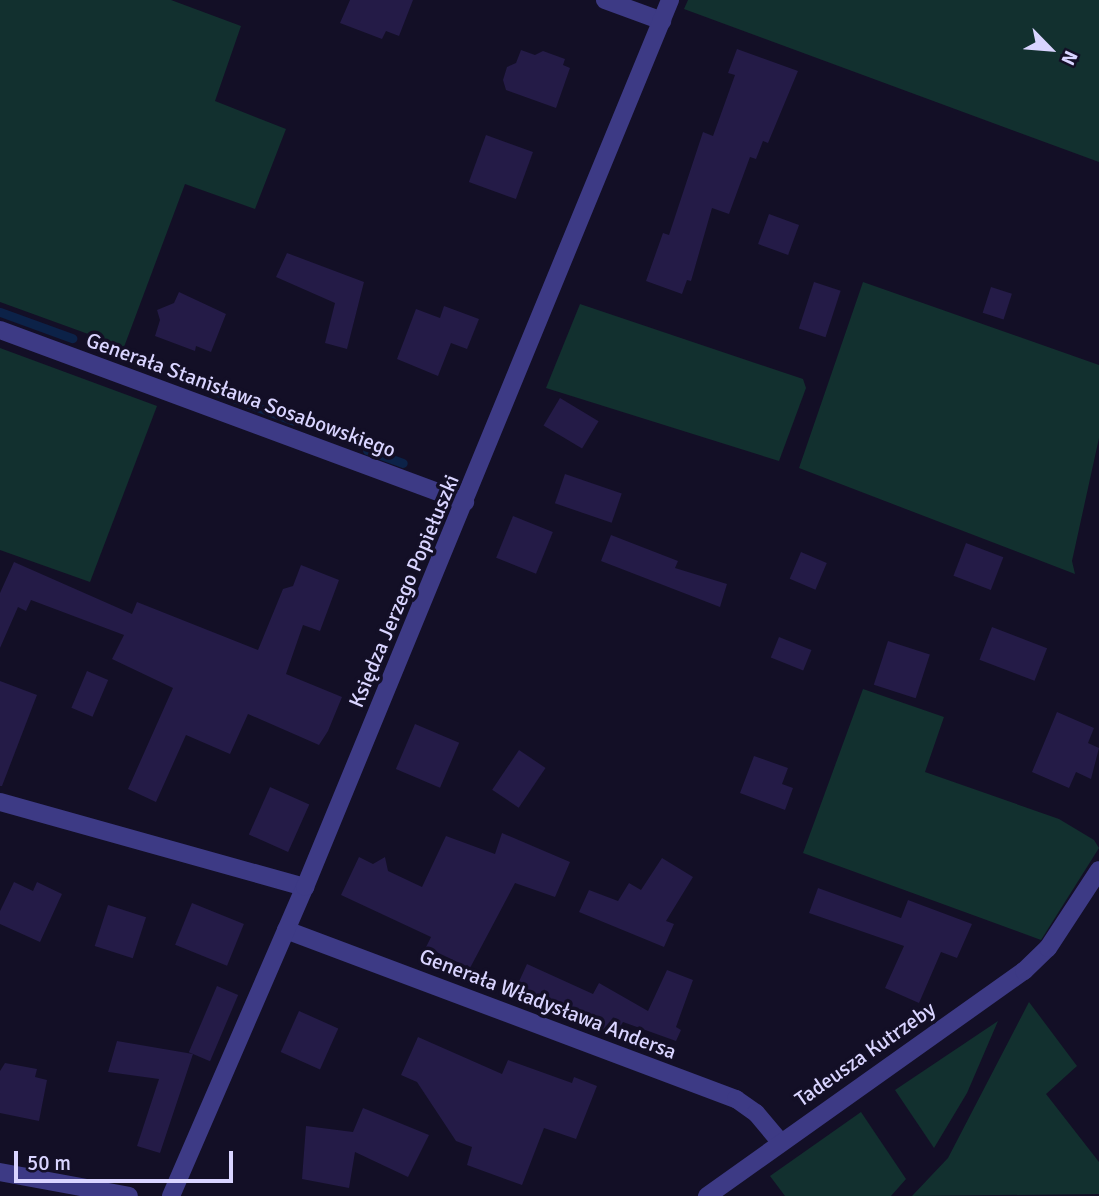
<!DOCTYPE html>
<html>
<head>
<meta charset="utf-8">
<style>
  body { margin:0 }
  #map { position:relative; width:1099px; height:1196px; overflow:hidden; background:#130f26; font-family:Signika,sans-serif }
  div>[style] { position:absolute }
  .green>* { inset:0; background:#12302f }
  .stream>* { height:9px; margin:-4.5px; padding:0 4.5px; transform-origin:4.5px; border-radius:4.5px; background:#0c2248 }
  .building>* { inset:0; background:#241b47; transform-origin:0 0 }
  .minor>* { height:18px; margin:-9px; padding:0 9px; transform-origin:9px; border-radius:9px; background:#3d3a85 }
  span { translate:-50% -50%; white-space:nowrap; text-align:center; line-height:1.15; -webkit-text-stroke:7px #130f26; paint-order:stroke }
  .street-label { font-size:21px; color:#d9d4ff }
  .north { position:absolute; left:1015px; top:14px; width:70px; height:70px; -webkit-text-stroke:5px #130f26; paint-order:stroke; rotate:115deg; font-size:19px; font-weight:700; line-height:28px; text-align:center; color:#d9d4ff }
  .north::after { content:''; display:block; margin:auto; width:24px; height:32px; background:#d9d4ff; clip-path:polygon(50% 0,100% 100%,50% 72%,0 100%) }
  .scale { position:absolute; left:14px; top:1151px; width:219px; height:32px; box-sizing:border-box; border:4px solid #d9d4ff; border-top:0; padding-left:9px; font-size:21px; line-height:24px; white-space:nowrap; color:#d9d4ff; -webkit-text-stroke:5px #130f26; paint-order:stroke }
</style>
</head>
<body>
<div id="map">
  <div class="green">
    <i style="clip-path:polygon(0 0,171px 0,241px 26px,215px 101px,286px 129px,255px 209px,185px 184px,124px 347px,0 302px)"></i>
    <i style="clip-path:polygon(688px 0,1099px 0,1099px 162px,684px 9px)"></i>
    <i style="clip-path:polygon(863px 282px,1099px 365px,1099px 438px,1072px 561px,1075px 574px,799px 468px)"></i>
    <i style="clip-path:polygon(580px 304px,803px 379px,806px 388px,779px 461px,546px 388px)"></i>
    <i style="clip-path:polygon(0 348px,157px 406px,90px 582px,0 550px)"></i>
    <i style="clip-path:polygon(863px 689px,944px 717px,925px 772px,1059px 819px,1094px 840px,1099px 848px,1041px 940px,803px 853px)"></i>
    <i style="clip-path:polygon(1029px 1002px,1077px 1066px,1046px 1094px,1099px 1162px,1099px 1194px,912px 1196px,948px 1158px)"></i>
    <i style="clip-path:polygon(998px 1021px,967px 1093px,934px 1148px,895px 1090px)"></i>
    <i style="clip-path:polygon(861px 1112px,906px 1179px,891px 1196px,785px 1196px,770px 1176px)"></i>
  </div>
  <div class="stream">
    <i style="left:0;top:312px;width:77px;rotate:19.9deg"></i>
    <i style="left:120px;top:356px;width:33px;rotate:20deg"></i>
    <i style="left:212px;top:390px;width:88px;rotate:20.7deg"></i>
    <i style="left:367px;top:450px;width:38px;rotate:20deg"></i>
  </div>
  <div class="building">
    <i style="clip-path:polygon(350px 0,413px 0,399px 36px,386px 31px,382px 39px,340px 23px)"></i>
    <i style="clip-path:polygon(737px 49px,798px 71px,768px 143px,763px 141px,756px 159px,750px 157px,729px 214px,712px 208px,691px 281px,687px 280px,682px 294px,646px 281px,663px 233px,669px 235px,703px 132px,713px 136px,735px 75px,728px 73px)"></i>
    <i style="clip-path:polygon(521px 50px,535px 55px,543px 51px,565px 59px,563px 65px,570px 68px,556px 108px,506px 90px,503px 80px,507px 67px,516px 63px)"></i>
    <i style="left:486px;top:135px;width:50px;height:50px;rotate:20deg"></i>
    <i style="left:769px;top:214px;width:32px;height:32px;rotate:20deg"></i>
    <i style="clip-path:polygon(287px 253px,364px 282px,347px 349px,325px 343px,335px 303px,276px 277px)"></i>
    <i style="left:814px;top:282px;width:28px;height:49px;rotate:18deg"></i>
    <i style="left:991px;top:287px;width:22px;height:27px;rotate:18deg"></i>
    <i style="clip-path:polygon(179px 292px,226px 314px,211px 352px,196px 346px,195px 351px,155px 336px,160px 320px,157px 310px,174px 303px)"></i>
    <i style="clip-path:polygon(444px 306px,479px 319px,467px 349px,451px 343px,438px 376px,397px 359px,416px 309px,440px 318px)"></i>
    <i style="left:560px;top:398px;width:45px;height:32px;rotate:31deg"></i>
    <i style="left:565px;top:474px;width:60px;height:31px;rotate:19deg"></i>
    <i style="left:513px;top:516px;width:43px;height:45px;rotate:22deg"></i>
    <i style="clip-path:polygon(611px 535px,678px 561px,675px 568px,727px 584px,720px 607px,601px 561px)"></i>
    <i style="left:966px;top:543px;width:40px;height:35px;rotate:21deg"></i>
    <i style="left:801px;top:552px;width:28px;height:29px;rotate:23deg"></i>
    <i style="clip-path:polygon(14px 562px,132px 614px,137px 602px,258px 650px,283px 589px,293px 586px,301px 565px,339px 580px,320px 631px,303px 625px,286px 674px,342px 697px,328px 731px,319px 745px,248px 714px,230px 754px,186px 735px,156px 802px,128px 789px,173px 688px,112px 659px,124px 635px,31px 600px,26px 611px,18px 607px,0 648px,0 593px)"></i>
    <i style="left:992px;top:627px;width:59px;height:35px;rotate:21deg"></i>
    <i style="left:779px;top:637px;width:35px;height:22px;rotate:22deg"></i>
    <i style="left:888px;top:641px;width:44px;height:46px;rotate:18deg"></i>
    <i style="left:87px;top:671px;width:23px;height:40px;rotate:23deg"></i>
    <i style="clip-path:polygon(0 681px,37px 695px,2px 786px,0 786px)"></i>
    <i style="clip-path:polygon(1057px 712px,1094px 728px,1088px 743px,1099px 748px,1091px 779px,1076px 772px,1069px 788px,1032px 772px)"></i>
    <i style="left:415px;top:724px;width:48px;height:49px;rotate:23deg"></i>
    <i style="left:519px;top:750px;width:32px;height:48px;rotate:34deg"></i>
    <i style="clip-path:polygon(754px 756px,788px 768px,782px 784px,793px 788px,785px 810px,740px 793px)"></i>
    <i style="left:270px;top:787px;width:43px;height:52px;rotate:24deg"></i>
    <i style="clip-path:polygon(502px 833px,570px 862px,555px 897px,515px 883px,470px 968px,426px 947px,431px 937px,341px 895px,359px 857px,373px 864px,385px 857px,388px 871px,422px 887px,446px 836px,495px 854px)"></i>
    <i style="clip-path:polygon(662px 858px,693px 877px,666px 921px,674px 924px,664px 947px,579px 912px,589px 890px,618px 901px,629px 883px,641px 890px)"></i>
    <i style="clip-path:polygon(14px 882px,33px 891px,37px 882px,62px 894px,40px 942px,0 924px,0 911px)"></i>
    <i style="clip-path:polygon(818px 888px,901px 918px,908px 900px,972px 924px,957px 958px,941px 952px,919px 1003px,885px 988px,904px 946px,809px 913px)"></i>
    <i style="left:192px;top:903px;width:56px;height:45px;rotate:22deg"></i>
    <i style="left:108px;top:905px;width:40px;height:43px;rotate:18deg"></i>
    <i style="clip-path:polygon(527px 964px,593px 994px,599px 983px,648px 1011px,667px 970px,693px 980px,676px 1027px,681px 1030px,676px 1041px,623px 1022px,615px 1035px,516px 988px)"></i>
    <i style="left:217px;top:986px;width:23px;height:72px;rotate:23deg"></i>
    <i style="left:299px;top:1011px;width:43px;height:45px;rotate:24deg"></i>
    <i style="clip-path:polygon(418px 1037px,502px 1074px,508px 1060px,572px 1083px,574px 1077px,597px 1086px,576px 1139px,544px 1128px,522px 1185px,467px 1165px,472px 1147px,456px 1141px,417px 1082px,401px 1075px)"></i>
    <i style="clip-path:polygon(117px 1041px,193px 1054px,160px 1153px,137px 1146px,159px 1079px,108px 1072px)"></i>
    <i style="clip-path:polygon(5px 1063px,37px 1069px,35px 1077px,47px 1080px,39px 1121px,0 1113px,0 1071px)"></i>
    <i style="clip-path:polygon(363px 1108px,429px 1135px,408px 1177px,355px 1152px,349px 1188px,302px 1179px,306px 1126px,353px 1132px)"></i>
  </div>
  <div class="minor">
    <i style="left:605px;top:0;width:61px;rotate:20.2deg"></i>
    <i style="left:0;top:330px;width:496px;rotate:20.3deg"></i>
    <i style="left:0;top:802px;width:317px;rotate:15.6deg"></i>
    <i style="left:286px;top:930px;width:481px;rotate:20.6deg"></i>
    <i style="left:736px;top:1099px;width:24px;rotate:35deg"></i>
    <i style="left:756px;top:1113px;width:38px;rotate:50deg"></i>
    <i style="left:0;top:1172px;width:131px;rotate:10.5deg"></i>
    <i style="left:171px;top:1196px;width:337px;rotate:-66.6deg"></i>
    <i style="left:305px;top:887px;width:959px;rotate:-67.63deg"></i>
    <i style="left:707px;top:1196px;width:389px;rotate:-35.4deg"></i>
    <i style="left:1024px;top:971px;width:33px;rotate:-44deg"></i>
    <i style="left:1048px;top:948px;width:93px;rotate:-56.8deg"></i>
  </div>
  <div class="street-label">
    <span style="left:241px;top:395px;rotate:20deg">Generała Stanisława Sosabowskiego</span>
    <span style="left:404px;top:591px;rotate:-67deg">Księdza Jerzego Popiełuszki</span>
    <span style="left:548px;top:1004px;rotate:21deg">Generała Władysława Andersa</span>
    <span style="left:865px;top:1054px;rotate:-35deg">Tadeusza Kutrzeby</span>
  </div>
  <div class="north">N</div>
  <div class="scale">50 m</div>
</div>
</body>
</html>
